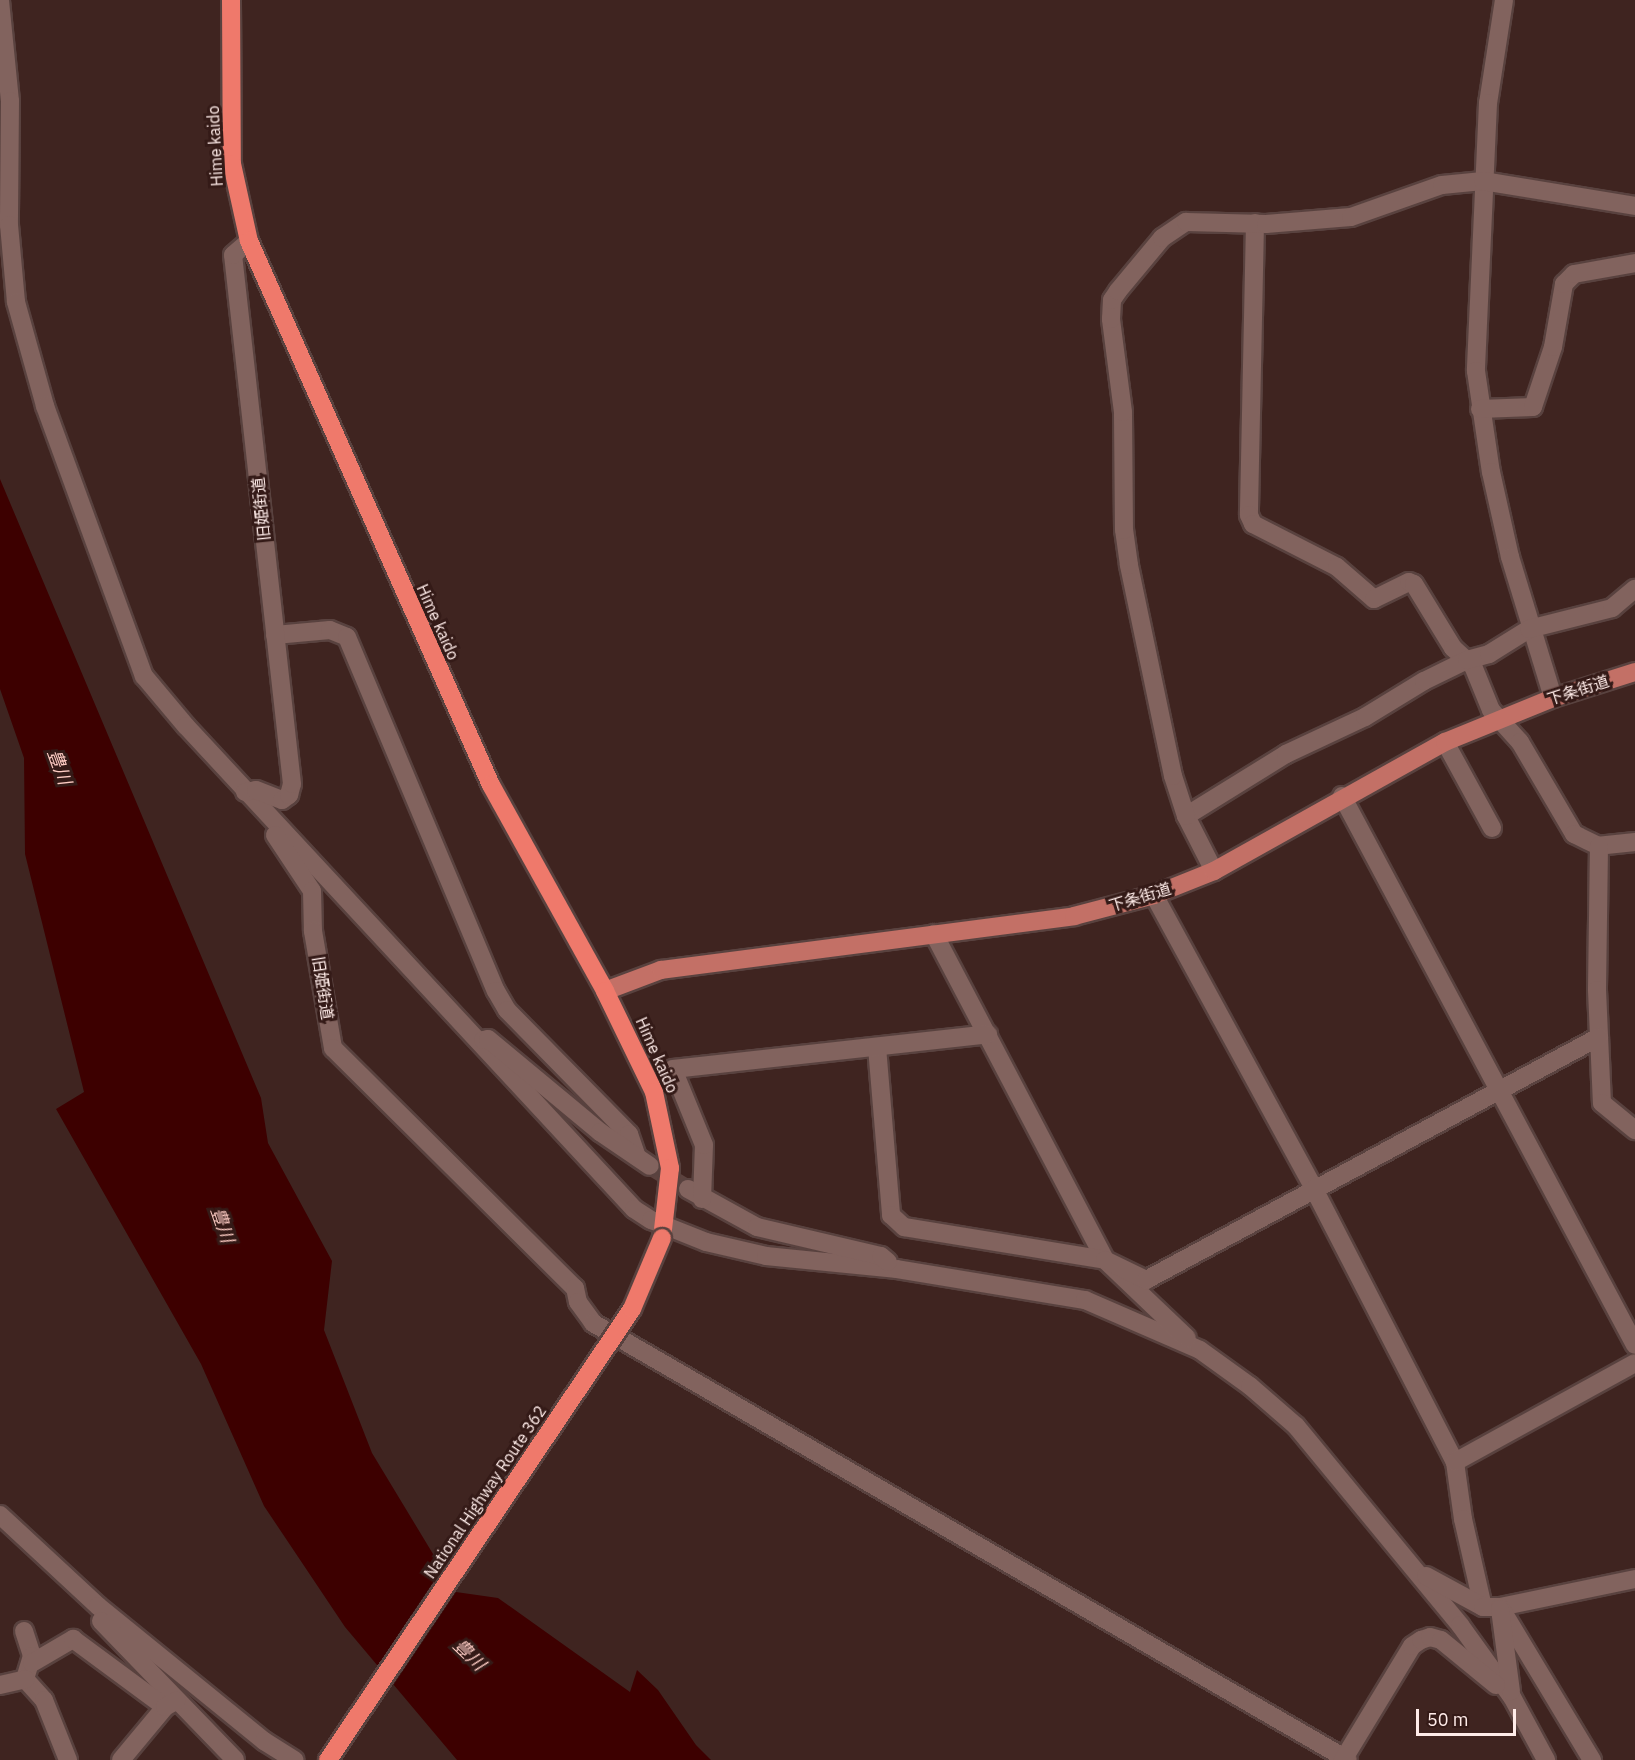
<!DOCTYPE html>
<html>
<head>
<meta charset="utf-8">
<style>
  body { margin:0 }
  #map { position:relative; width:1635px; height:1760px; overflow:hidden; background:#3f2420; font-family:"IBM Plex Sans","Noto Sans JP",sans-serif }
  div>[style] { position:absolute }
  .water>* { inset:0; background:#3d0000 }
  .pier>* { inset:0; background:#3f2420 }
  .minor-tunnel>* { height:18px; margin-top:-9px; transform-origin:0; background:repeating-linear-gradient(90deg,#5c423e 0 18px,transparent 0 27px) }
  .roads { filter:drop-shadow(2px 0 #59423f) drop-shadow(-2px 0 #59423f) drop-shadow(0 2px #59423f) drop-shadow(0 -2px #59423f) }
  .minor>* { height:18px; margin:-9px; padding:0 9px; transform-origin:9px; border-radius:9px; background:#82635e }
  .major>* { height:18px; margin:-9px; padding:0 9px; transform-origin:9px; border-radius:9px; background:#c37066 }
  .highway>* { height:18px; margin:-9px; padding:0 9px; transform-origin:9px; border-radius:9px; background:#ef796b }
  .bridges { filter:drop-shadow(2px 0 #59423f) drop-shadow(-2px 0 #59423f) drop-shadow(0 2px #59423f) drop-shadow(0 -2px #59423f) }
  .highway-bridge>* { height:18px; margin:-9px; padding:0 9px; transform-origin:9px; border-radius:9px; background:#ef796b }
  span { translate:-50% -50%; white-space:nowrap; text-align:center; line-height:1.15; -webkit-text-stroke:6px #341a17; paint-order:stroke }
  .street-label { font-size:16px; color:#ffece9 }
  .water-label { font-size:18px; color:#feccc4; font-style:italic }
  .scale { position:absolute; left:1416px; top:1709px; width:100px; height:27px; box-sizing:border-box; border:3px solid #ffece9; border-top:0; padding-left:8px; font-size:18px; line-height:21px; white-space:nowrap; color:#ffece9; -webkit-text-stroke:4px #341a17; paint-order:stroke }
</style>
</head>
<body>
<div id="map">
  <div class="water">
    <i style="clip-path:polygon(0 479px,261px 1098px,268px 1143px,332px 1261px,324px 1330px,372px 1453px,456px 1592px,498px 1598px,630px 1692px,637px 1670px,658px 1690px,696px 1745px,711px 1760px,457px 1760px,345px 1627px,264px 1506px,201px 1364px,56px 1109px,84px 1092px,25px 854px,24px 758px,0 689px)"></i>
  </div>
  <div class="pier">
    <i style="clip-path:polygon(444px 1566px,458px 1589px,392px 1687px,376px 1668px)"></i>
  </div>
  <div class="minor-tunnel">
    <i style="left:650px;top:1166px;width:44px;rotate:31.2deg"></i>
  </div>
  <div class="roads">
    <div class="minor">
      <i style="left:1504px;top:0;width:104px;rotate:98.8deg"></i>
      <i style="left:1488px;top:103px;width:268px;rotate:92.6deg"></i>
      <i style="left:1476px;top:371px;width:102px;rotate:81.6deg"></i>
      <i style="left:1491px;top:472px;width:87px;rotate:77.4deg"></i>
      <i style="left:1510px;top:557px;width:147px;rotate:73deg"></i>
      <i style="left:0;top:1px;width:100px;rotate:84.3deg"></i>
      <i style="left:10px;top:101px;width:124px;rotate:90.5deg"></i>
      <i style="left:9px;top:225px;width:77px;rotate:84.8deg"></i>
      <i style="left:16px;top:302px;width:108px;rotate:74.4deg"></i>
      <i style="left:45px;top:406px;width:288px;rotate:69.9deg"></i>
      <i style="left:144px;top:676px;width:65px;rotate:50deg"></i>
      <i style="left:186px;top:726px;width:659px;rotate:47.15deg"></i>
      <i style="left:634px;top:1209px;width:20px;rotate:33deg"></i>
      <i style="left:651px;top:1220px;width:59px;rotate:21.8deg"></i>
      <i style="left:706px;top:1242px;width:62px;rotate:13.1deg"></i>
      <i style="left:766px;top:1256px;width:132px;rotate:5.7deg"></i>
      <i style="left:897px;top:1269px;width:191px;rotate:9.4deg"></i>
      <i style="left:1085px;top:1300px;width:125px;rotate:23.5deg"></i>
      <i style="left:1200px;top:1350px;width:62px;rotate:35.8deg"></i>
      <i style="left:1250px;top:1386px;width:61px;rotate:41deg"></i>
      <i style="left:1296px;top:1426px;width:258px;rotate:50.5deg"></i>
      <i style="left:1460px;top:1625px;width:89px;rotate:54.2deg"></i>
      <i style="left:1512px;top:1697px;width:72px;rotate:61.6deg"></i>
      <i style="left:1255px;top:223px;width:292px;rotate:91.2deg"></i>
      <i style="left:1249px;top:515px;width:10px;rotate:66deg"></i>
      <i style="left:1253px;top:524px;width:94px;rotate:27.1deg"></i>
      <i style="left:1337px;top:567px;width:49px;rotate:40.9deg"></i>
      <i style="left:1374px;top:599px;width:39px;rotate:-26deg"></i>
      <i style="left:1409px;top:582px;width:5px;rotate:22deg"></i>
      <i style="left:1414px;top:584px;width:75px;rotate:58.6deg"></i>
      <i style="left:1453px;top:648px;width:27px;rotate:42deg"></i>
      <i style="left:1473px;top:666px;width:48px;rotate:67.8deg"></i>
      <i style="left:1491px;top:710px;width:43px;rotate:47.8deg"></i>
      <i style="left:1520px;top:742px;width:107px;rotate:59.6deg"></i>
      <i style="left:1574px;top:834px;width:28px;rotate:26deg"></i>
      <i style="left:1480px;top:409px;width:53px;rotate:-2.2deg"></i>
      <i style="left:1533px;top:407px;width:63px;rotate:-71.6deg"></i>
      <i style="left:1553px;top:347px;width:64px;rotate:-80.1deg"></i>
      <i style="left:1564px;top:284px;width:14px;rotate:-45deg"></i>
      <i style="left:1574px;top:274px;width:62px;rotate:-10.2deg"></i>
      <i style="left:275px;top:635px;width:55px;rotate:-5.2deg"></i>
      <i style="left:330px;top:630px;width:18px;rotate:22deg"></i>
      <i style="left:347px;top:637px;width:384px;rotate:67.2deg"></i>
      <i style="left:496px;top:991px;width:22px;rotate:60deg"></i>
      <i style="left:507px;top:1010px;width:174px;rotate:45.5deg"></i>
      <i style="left:629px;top:1134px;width:24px;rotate:71deg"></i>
      <i style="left:1445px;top:742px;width:98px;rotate:61.3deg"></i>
      <i style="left:245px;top:792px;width:11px;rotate:-10deg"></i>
      <i style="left:256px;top:790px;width:28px;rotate:21deg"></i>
      <i style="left:282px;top:800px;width:9px;rotate:-36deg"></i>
      <i style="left:289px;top:795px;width:11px;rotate:-75deg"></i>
      <i style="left:292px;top:784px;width:532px;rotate:-96.36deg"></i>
      <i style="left:233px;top:255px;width:21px;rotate:-41deg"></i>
      <i style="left:1342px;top:796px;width:622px;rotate:61.91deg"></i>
      <i style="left:1186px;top:816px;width:118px;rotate:-31.8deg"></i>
      <i style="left:1286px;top:754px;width:87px;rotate:-25.1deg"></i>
      <i style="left:1365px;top:717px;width:69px;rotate:-31.4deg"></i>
      <i style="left:1424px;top:681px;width:48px;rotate:-26deg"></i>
      <i style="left:1467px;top:660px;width:23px;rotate:-15deg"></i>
      <i style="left:1489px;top:654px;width:47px;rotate:-32deg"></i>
      <i style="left:1529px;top:629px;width:86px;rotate:-14.2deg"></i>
      <i style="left:1612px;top:608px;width:30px;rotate:-40deg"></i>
      <i style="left:275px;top:835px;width:67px;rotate:56.5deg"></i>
      <i style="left:312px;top:891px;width:40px;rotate:88.6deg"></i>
      <i style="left:313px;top:931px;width:119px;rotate:80.3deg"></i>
      <i style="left:333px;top:1048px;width:341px;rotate:44.8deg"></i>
      <i style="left:575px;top:1288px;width:14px;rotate:78deg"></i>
      <i style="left:578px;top:1302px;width:26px;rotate:54deg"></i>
      <i style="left:593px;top:1323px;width:872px;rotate:30.06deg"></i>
      <i style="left:1635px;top:842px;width:36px;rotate:174deg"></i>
      <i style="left:1599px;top:846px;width:144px;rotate:90.8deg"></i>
      <i style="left:1597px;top:990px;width:113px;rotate:87.5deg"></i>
      <i style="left:1602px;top:1103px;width:43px;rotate:39.3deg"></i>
      <i style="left:1214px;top:871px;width:62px;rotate:-117deg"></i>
      <i style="left:1186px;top:816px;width:42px;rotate:-108deg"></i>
      <i style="left:1173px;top:776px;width:216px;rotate:-101.8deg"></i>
      <i style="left:1129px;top:565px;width:35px;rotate:-98deg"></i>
      <i style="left:1124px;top:530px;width:118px;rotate:-90.5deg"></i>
      <i style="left:1123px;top:412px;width:94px;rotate:-97.4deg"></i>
      <i style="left:1111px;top:319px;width:19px;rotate:-87deg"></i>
      <i style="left:1112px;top:300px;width:11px;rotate:-56deg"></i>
      <i style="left:1118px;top:291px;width:69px;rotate:-50.3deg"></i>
      <i style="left:1162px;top:238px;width:29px;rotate:-34deg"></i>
      <i style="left:1186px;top:222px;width:80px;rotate:1.4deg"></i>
      <i style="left:1266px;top:224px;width:85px;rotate:-4.7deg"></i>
      <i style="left:1351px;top:217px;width:96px;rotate:-19.4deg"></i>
      <i style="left:1442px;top:185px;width:41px;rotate:-5.6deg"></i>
      <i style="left:1483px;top:181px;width:154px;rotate:9.3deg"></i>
      <i style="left:1154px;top:895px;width:335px;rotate:61.4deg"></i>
      <i style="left:1314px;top:1189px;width:307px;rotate:62.7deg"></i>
      <i style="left:1455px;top:1462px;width:58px;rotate:82deg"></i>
      <i style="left:1463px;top:1519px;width:90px;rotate:77.2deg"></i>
      <i style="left:934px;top:934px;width:368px;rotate:62.3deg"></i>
      <i style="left:1105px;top:1260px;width:113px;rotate:43.6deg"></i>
      <i style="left:483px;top:1040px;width:5px;rotate:-11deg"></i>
      <i style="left:488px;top:1039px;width:146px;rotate:39.7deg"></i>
      <i style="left:600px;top:1132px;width:60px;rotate:34.2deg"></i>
      <i style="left:877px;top:1047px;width:169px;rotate:85.2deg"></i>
      <i style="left:891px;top:1215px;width:18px;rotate:43deg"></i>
      <i style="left:904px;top:1227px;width:204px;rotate:9.3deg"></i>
      <i style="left:1105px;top:1260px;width:46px;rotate:26deg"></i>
      <i style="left:1146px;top:1280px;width:514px;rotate:-28.21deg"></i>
      <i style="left:688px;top:1189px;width:79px;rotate:28.8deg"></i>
      <i style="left:757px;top:1227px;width:127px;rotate:13.2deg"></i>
      <i style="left:881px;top:1256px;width:9px;rotate:41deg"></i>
      <i style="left:702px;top:1199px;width:54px;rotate:-87.9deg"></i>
      <i style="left:704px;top:1145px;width:82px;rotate:-112.2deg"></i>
      <i style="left:673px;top:1069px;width:317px;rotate:-6.3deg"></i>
      <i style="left:1455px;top:1462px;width:205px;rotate:-28.8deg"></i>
      <i style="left:0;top:1515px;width:134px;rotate:42.9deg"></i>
      <i style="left:98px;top:1606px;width:214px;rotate:39.1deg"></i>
      <i style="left:264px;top:1741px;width:36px;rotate:32deg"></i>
      <i style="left:1426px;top:1576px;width:65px;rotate:28.5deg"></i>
      <i style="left:1483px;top:1607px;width:17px"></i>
      <i style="left:1500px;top:1607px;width:138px;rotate:-11.7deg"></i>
      <i style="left:1500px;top:1607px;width:179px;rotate:59deg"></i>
      <i style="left:1500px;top:1609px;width:83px;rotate:82.4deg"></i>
      <i style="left:101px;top:1621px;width:193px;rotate:46deg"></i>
      <i style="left:24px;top:1631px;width:26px;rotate:72deg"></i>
      <i style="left:32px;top:1656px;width:24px;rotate:107deg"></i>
      <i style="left:25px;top:1679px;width:28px;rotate:48deg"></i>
      <i style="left:44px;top:1700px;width:65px;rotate:68.2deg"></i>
      <i style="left:32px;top:1663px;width:48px;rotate:-30.3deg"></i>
      <i style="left:73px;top:1639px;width:114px;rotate:36.5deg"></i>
      <i style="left:0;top:1685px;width:26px;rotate:-13deg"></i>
      <i style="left:121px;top:1760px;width:69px;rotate:-50.3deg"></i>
      <i style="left:165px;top:1707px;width:13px;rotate:-29deg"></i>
      <i style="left:1343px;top:1760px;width:133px;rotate:-58.8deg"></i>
      <i style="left:1412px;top:1646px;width:11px;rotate:-34deg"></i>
      <i style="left:1421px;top:1640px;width:9px;rotate:-18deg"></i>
      <i style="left:1430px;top:1637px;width:11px;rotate:15deg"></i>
      <i style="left:1441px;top:1640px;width:71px;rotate:39.3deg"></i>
    </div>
    <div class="major">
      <i style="left:605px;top:991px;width:60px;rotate:-20.6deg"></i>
      <i style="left:661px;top:970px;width:417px;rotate:-7.4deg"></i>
      <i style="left:1074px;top:916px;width:83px;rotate:-14.7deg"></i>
      <i style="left:1154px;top:895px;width:65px;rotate:-21.8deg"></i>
      <i style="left:1214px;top:871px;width:265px;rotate:-29.2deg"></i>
      <i style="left:1445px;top:742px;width:117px;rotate:-22.2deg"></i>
      <i style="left:1553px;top:698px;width:86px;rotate:-17.6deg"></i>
    </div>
    <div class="highway">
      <i style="left:231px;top:0;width:164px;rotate:89.7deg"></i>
      <i style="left:232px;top:164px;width:79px;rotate:77.6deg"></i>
      <i style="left:249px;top:241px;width:595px;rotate:66.02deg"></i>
      <i style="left:491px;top:785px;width:235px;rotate:61deg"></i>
      <i style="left:605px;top:991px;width:112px;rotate:64.1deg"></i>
      <i style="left:654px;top:1092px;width:78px;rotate:78.1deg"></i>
      <i style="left:670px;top:1168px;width:70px;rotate:96.5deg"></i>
    </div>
  </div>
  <div class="bridges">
    <div class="highway-bridge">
      <i style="left:328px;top:1760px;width:544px;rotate:-56.02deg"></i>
      <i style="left:632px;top:1309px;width:77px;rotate:-67.1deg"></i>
    </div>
  </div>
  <div class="street-label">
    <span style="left:215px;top:146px;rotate:-93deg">Hime kaido</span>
    <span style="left:261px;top:509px;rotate:-96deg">旧姫街道</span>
    <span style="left:438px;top:622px;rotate:66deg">Hime kaido</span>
    <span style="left:1578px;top:690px;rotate:-18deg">下条街道</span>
    <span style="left:1140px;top:897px;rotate:-17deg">下条街道</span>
    <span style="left:323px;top:988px;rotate:81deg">旧姫街道</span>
    <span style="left:657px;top:1055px;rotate:66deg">Hime kaido</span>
    <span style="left:485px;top:1492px;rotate:-56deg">National Highway Route 362</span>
  </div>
  <div class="water-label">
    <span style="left:59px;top:767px;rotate:70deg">豊川</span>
    <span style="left:222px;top:1225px;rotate:71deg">豊川</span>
    <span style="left:469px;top:1655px;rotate:44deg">豊川</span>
  </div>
  <div class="scale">50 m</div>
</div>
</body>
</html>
